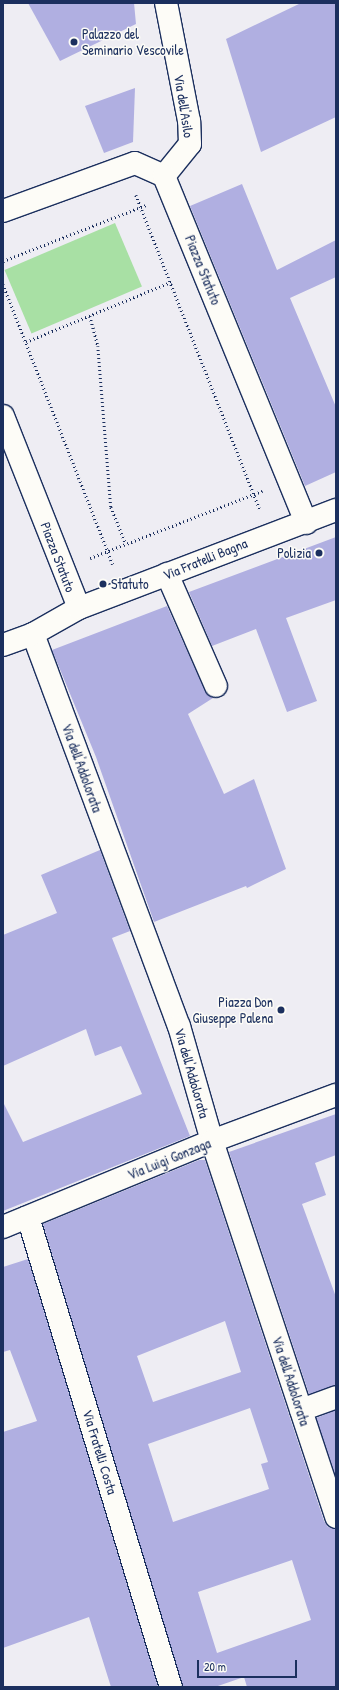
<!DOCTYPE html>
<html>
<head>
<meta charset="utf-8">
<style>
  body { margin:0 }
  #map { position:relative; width:339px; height:1690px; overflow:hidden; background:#eeedf3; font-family:"Patrick Hand",sans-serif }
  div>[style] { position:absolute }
  .green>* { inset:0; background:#a8e0a4; transform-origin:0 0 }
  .building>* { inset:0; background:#b0afe1 }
  .path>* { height:2.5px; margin-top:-1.25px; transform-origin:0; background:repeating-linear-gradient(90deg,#1b2f5e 0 1px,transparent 0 4px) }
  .roads { filter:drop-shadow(1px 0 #1b2f5e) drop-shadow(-1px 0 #1b2f5e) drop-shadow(0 1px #1b2f5e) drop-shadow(0 -1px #1b2f5e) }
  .minor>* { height:22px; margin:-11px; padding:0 11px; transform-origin:11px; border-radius:11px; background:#fdfcf7 }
  .dots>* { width:11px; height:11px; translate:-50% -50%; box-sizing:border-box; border:2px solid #fdfcf7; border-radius:50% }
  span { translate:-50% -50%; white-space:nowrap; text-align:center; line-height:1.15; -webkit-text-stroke:3px #fdfcf7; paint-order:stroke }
  .poi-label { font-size:14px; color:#1b2f5e }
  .left { translate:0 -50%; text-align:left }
  .right { translate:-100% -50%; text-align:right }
  .street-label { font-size:14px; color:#1b2f5e }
  .frame { position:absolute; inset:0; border:4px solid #1b2f5e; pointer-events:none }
  .scale { position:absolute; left:197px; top:1660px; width:100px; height:18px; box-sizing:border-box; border:2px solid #1b2f5e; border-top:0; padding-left:5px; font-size:12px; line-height:14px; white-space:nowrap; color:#1b2f5e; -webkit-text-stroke:3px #fdfcf7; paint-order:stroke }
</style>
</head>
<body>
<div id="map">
  <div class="green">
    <i style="left:115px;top:223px;width:69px;height:120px;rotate:67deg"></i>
  </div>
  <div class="building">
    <i style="clip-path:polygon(28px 3px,134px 3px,136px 24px,60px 61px)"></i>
    <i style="clip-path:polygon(301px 3px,336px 3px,336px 117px,261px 152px,226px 39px)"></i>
    <i style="clip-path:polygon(135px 88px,133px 142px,104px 153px,85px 106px)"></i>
    <i style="clip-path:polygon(242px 184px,277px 270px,336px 240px,336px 277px,290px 298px,336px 407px,336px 472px,305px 486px,190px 206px)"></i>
    <i style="clip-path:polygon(336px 537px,336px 600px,286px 618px,317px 701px,287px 712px,256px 629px,212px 646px,189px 592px)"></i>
    <i style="clip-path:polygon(167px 606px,205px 691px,213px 698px,188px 714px,224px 794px,254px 779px,286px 869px,247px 888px,246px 886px,154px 922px,96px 757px,52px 650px)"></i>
    <i style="clip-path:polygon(100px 850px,130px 931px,112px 938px,190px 1136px,3px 1211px,3px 1102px,23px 1142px,142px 1094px,121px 1046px,95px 1056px,86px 1029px,3px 1066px,3px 935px,57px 913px,41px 875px)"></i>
    <i style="clip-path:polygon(336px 1114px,336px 1155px,315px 1163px,326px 1195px,302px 1204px,336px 1297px,336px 1385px,309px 1394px,229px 1152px)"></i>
    <i style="clip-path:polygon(evenodd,199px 1160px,205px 1160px,324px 1521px,328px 1527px,336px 1529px,336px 1687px,247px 1687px,244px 1677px,215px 1687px,183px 1687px,43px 1224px,199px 1160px,225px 1321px,241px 1372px,153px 1402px,137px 1356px,225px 1321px,199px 1160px,250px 1408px,268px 1462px,261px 1464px,269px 1489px,173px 1522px,148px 1444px,250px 1408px,199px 1160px,292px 1560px,311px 1620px,217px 1653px,198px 1592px,292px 1560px)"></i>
    <i style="clip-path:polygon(28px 1259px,158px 1687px,111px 1687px,89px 1617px,3px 1648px,3px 1432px,37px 1421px,10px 1350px,3px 1352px,3px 1267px)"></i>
    <i style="clip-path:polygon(336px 1410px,336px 1477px,316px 1418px)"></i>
  </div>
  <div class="path">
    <i style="left:136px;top:195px;width:338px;rotate:68.5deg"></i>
    <i style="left:3px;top:261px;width:154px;rotate:-21.4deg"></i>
    <i style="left:3px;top:284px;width:301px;rotate:68.6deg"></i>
    <i style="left:90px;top:316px;width:31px;rotate:75deg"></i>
    <i style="left:98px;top:346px;width:162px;rotate:85.4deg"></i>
    <i style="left:111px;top:507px;width:40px;rotate:68deg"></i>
    <i style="left:26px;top:342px;width:157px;rotate:-22.5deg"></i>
    <i style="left:90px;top:558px;width:185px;rotate:-21.3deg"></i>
  </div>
  <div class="roads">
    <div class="minor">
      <i style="left:164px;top:176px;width:41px;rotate:-50.9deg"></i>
      <i style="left:190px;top:144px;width:23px;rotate:-92deg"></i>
      <i style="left:189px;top:121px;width:120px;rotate:-101deg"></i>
      <i style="left:3px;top:211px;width:140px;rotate:-20deg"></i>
      <i style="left:135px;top:163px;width:32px;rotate:24deg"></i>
      <i style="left:164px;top:176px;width:375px;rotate:67.7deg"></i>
      <i style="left:3px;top:416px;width:206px;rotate:68.4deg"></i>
      <i style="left:167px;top:574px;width:122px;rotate:66.4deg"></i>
      <i style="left:33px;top:634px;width:418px;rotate:69.6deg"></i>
      <i style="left:179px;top:1026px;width:120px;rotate:74deg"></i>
      <i style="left:212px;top:1141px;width:396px;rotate:71.7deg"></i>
      <i style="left:3px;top:645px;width:32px;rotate:-20deg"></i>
      <i style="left:33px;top:634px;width:53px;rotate:-29.5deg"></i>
      <i style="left:79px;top:608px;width:275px;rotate:-20.9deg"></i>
      <i style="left:28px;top:1217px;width:491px;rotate:73.1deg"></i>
      <i style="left:3px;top:1227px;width:226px;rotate:-22.4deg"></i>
      <i style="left:212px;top:1141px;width:132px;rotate:-20.4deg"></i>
      <i style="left:301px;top:1410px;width:37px;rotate:-20deg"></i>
    </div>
  </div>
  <div class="dots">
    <i style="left:74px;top:42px;background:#1b2f5e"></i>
    <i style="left:319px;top:553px;background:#1b2f5e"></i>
    <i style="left:103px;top:584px;background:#1b2f5e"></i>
    <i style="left:281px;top:1010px;background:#1b2f5e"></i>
  </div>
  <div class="poi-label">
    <span class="left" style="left:82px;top:42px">Palazzo del<br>Seminario Vescovile</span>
    <span class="right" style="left:311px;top:553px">Polizia</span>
    <span class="left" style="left:111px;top:584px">Statuto</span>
    <span class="right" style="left:273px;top:1010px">Piazza Don<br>Giuseppe Palena</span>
  </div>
  <div class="street-label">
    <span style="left:184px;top:106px;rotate:81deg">Via dell'Asilo</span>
    <span style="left:203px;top:270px;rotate:68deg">Piazza Statuto</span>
    <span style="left:58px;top:557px;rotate:69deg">Piazza Statuto</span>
    <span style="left:205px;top:559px;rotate:-22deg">Via Fratelli Bagna</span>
    <span style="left:82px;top:768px;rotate:70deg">Via dell'Addolorata</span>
    <span style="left:192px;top:1073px;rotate:74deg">Via dell'Addolorata</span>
    <span style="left:169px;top:1159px;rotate:-22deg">Via Luigi Gonzaga</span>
    <span style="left:291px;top:1381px;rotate:72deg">Via dell'Addolorata</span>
    <span style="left:100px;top:1452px;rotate:73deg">Via Fratelli Costa</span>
  </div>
  <div class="frame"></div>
  <div class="scale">20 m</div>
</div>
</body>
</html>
